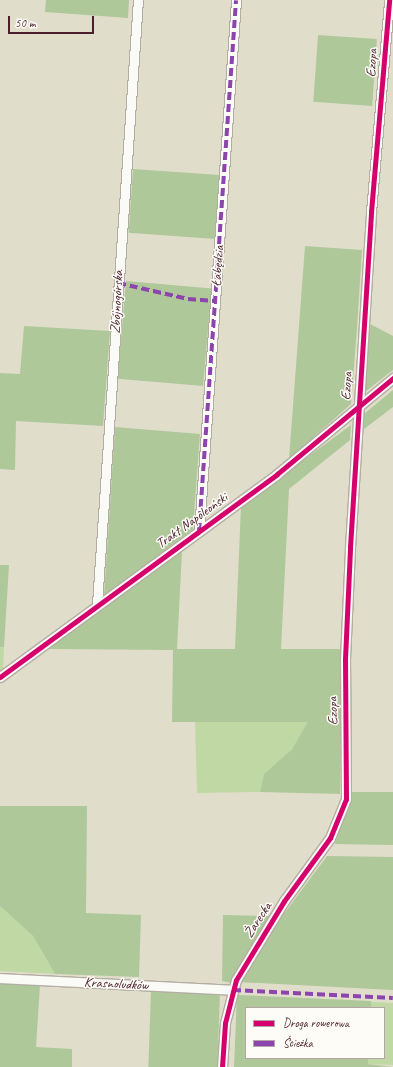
<!DOCTYPE html>
<html>
<head>
<meta charset="utf-8">
<style>
  body { margin:0 }
  #map { position:relative; width:393px; height:1067px; overflow:hidden; background:#e1ddcb; font-family:Caveat,sans-serif }
  div>[style] { position:absolute }
  .green>* { inset:0; background:#c0d9a4 }
  .forest>* { inset:0; background:#aec89a; transform-origin:0 0 }
  .roads { filter:drop-shadow(1px 0 #b3ada3) drop-shadow(-1px 0 #b3ada3) drop-shadow(0 1px #b3ada3) drop-shadow(0 -1px #b3ada3) }
  .minor>* { height:9px; margin:-4.5px; padding:0 4.5px; transform-origin:4.5px; border-radius:4.5px; background:#fafaf7 }
  .quiet>* { height:4px; margin-top:-2px; transform-origin:0; background:repeating-linear-gradient(90deg,#8e44ad 0 8px,transparent 0 12px) }
  .cycleway>* { height:5px; margin:-2.5px; padding:0 2.5px; transform-origin:2.5px; border-radius:2.5px; background:#d6006c }
  span { translate:-50% -50%; white-space:nowrap; text-align:center; line-height:1.15; -webkit-text-stroke:3px #fdfcf7; paint-order:stroke }
  .street-label { font-size:14px; color:#4a1f2b }
  .legend { position:absolute; left:245px; top:1007px; width:140px; height:52px; box-sizing:border-box; background:#fdfcf7; border:1px solid #b5a4a5; margin:0; padding:5px 7px; list-style:none; font-size:12px; color:#4a1f2b }
  .legend li { display:flex; align-items:center; gap:8px; height:20px }
  .legend b { width:20px; border:1px solid #b5a4a5 }
  .scale { position:absolute; left:8px; top:16px; width:86px; height:18px; box-sizing:border-box; border:2px solid #4a1f2b; border-top:0; padding-left:5px; font-size:12px; line-height:14px; white-space:nowrap; color:#4a1f2b; -webkit-text-stroke:3px #fdfcf7; paint-order:stroke }
</style>
</head>
<body>
<div id="map">
  <div class="green">
    <i style="clip-path:polygon(0 647px,4px 647px,3px 671px,0 673px)"></i>
    <i style="clip-path:polygon(195px 722px,309px 722px,292px 749px,264px 774px,260px 792px,197px 793px)"></i>
    <i style="clip-path:polygon(0 906px,33px 936px,55px 974px,0 971px)"></i>
    <i style="clip-path:polygon(371px 1002px,393px 1003px,393px 1065px,368px 1064px,368px 1058px,384px 1058px,384px 1008px,371px 1008px)"></i>
  </div>
  <div class="forest">
    <i style="clip-path:polygon(46px 0,129px 0,128px 18px,45px 12px)"></i>
    <i style="left:318px;top:35px;width:59px;height:67px;rotate:4deg"></i>
    <i style="left:133px;top:169px;width:87px;height:64px;rotate:4deg"></i>
    <i style="clip-path:polygon(305px 246px,362px 250px,357px 328px,351px 404px,289px 459px)"></i>
    <i style="left:126px;top:281px;width:86px;height:98px;rotate:5deg"></i>
    <i style="clip-path:polygon(370px 324px,393px 336px,393px 370px,365px 392px)"></i>
    <i style="clip-path:polygon(24px 326px,110px 331px,103px 426px,16px 421px,15px 470px,0 469px,0 373px,20px 374px)"></i>
    <i style="clip-path:polygon(393px 390px,393px 407px,364px 429px,364px 414px)"></i>
    <i style="clip-path:polygon(351px 425px,350px 440px,289px 489px,281px 649px,340px 649px,340px 794px,260px 792px,264px 774px,292px 749px,308px 722px,172px 722px,173px 650px,48px 649px,182px 551px,177px 649px,235px 649px,241px 506px)"></i>
    <i style="clip-path:polygon(115px 427px,200px 434px,193px 529px,104px 596px)"></i>
    <i style="clip-path:polygon(0 565px,9px 565px,4px 647px,0 647px)"></i>
    <i style="clip-path:polygon(352px 792px,393px 792px,393px 845px,335px 844px)"></i>
    <i style="clip-path:polygon(0 806px,87px 806px,86px 913px,141px 915px,139px 977px,55px 974px,33px 936px,0 906px)"></i>
    <i style="clip-path:polygon(327px 856px,393px 857px,393px 990px,238px 982px,278px 915px,283px 915px)"></i>
    <i style="clip-path:polygon(223px 915px,270px 916px,231px 983px,222px 981px)"></i>
    <i style="clip-path:polygon(0 983px,40px 985px,36px 1047px,72px 1049px,72px 1067px,0 1067px)"></i>
    <i style="left:151px;top:991px;width:69px;height:76px;rotate:2deg"></i>
    <i style="clip-path:polygon(237px 995px,371px 1001px,371px 1008px,246px 1008px,246px 1058px,368px 1058px,368px 1064px,393px 1067px,234px 1067px)"></i>
  </div>
  <div class="roads">
    <div class="minor">
      <i style="left:199px;top:531px;width:532px;rotate:-86.01deg"></i>
      <i style="left:97px;top:604px;width:605px;rotate:-86.12deg"></i>
      <i style="left:0;top:677px;width:343px;rotate:-36.2deg"></i>
      <i style="left:277px;top:474px;width:151px;rotate:-39.6deg"></i>
      <i style="left:0;top:978px;width:233px;rotate:2.9deg"></i>
      <i style="left:222px;top:1067px;width:44px;rotate:-86.1deg"></i>
      <i style="left:225px;top:1023px;width:44px;rotate:-75.7deg"></i>
      <i style="left:236px;top:980px;width:92px;rotate:-58.7deg"></i>
      <i style="left:284px;top:901px;width:78px;rotate:-53.9deg"></i>
      <i style="left:330px;top:838px;width:42px;rotate:-67.7deg"></i>
      <i style="left:346px;top:799px;width:140px;rotate:-90.4deg"></i>
      <i style="left:345px;top:659px;width:112px;rotate:-87.4deg"></i>
      <i style="left:350px;top:547px;width:336px;rotate:-86.4deg"></i>
      <i style="left:371px;top:212px;width:213px;rotate:-85.1deg"></i>
    </div>
  </div>
  <div class="quiet">
    <i style="left:118px;top:283px;width:72px;rotate:12.9deg"></i>
    <i style="left:188px;top:299px;width:27px;rotate:4deg"></i>
    <i style="left:199px;top:531px;width:532px;rotate:-86.01deg"></i>
    <i style="left:233px;top:990px;width:160px;rotate:2.9deg"></i>
  </div>
  <div class="cycleway">
    <i style="left:0;top:677px;width:343px;rotate:-36.2deg"></i>
    <i style="left:277px;top:474px;width:151px;rotate:-39.6deg"></i>
    <i style="left:222px;top:1067px;width:44px;rotate:-86.1deg"></i>
    <i style="left:225px;top:1023px;width:44px;rotate:-75.7deg"></i>
    <i style="left:236px;top:980px;width:92px;rotate:-58.7deg"></i>
    <i style="left:284px;top:901px;width:78px;rotate:-53.9deg"></i>
    <i style="left:330px;top:838px;width:42px;rotate:-67.7deg"></i>
    <i style="left:346px;top:799px;width:140px;rotate:-90.4deg"></i>
    <i style="left:345px;top:659px;width:112px;rotate:-87.4deg"></i>
    <i style="left:350px;top:547px;width:336px;rotate:-86.4deg"></i>
    <i style="left:371px;top:212px;width:213px;rotate:-85.1deg"></i>
  </div>
  <div class="street-label">
    <span style="left:372px;top:63px;rotate:-86deg">Ezopa</span>
    <span style="left:218px;top:266px;rotate:-86deg">Łabędzia</span>
    <span style="left:117px;top:302px;rotate:-87deg">Zbójnogórska</span>
    <span style="left:347px;top:386px;rotate:-86deg">Ezopa</span>
    <span style="left:192px;top:521px;rotate:-36deg">Trakt Napoleoński</span>
    <span style="left:333px;top:711px;rotate:-91deg">Ezopa</span>
    <span style="left:258px;top:920px;rotate:-57deg">Żarecka</span>
    <span style="left:116px;top:984px;rotate:3deg">Krasnoludków</span>
  </div>
  <ul class="legend">
  <li><b style="height:5px;background:#d6006c"></b>Droga rowerowa</li>
  <li><b style="height:5px;background:#8e44ad"></b>Ścieżka</li>
  </ul>
  <div class="scale">50 m</div>
</div>
</body>
</html>
